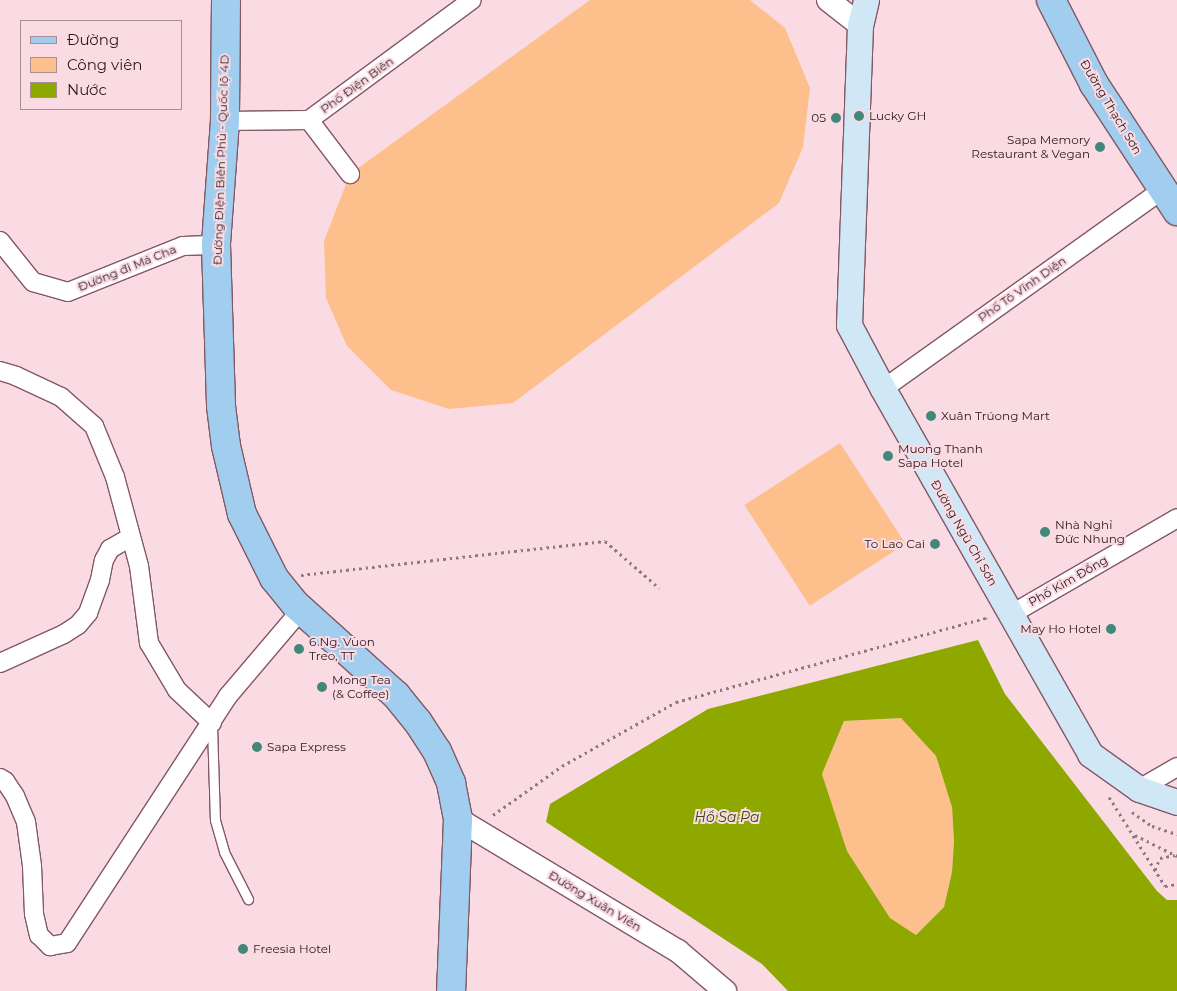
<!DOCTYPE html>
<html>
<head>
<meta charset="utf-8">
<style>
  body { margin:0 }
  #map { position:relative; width:1177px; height:991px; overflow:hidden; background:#fadbe3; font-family:Montserrat,sans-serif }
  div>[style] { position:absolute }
  .green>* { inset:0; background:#fdbf8c; transform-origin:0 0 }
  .water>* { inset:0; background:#8ea800 }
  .path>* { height:3px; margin-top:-1.5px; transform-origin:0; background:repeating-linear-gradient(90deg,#90787e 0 2.5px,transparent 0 6.5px) }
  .roads { filter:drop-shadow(1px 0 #835865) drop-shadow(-1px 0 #835865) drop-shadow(0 1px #835865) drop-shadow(0 -1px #835865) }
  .service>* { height:9px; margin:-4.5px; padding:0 4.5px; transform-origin:4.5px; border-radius:4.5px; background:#fff }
  .minor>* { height:18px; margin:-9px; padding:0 9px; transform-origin:9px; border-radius:9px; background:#fff }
  .tertiary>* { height:22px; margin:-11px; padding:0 11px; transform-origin:11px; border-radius:11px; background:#fff }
  .secondary>* { height:25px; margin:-12.5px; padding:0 12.5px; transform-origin:12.5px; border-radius:12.5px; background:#d0e7f6 }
  .primary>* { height:28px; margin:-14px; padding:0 14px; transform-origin:14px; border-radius:14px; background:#a1ceee }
  .dots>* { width:14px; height:14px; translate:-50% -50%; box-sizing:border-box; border:2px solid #fadbe3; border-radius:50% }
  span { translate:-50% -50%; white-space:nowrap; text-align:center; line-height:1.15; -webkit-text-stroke:4px #fadbe3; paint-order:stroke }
  .street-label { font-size:12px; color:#2a181d }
  .poi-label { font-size:12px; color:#2a181d }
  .left { translate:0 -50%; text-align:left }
  .right { translate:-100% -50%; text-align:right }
  .water-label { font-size:14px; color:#3b4610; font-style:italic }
  .legend { position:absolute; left:20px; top:20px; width:162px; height:90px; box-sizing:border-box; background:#fadbe3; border:1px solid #a78d94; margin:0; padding:6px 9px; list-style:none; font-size:15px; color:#2a181d }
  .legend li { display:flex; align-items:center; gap:10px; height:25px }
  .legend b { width:25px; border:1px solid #a78d94 }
</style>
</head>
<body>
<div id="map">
  <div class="green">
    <i style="clip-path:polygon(590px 0,750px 0,785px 28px,810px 88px,803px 147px,779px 203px,513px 403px,449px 409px,391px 390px,347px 346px,326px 298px,324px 241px,350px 174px)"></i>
    <i style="left:840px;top:443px;width:120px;height:114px;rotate:57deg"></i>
    <i style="clip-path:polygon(901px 718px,936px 756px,952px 807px,954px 841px,952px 872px,944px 907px,916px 935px,890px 918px,847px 851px,822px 774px,844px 721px)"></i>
  </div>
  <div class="water">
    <i style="clip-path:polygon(evenodd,978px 640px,1005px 694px,1157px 891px,1167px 900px,1177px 900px,1177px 991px,788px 991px,762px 964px,546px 822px,550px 804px,708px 709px,978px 640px,901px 718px,936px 756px,952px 807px,954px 841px,952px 872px,944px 907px,916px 935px,890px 918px,847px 851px,822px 774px,844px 721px,901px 718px)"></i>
  </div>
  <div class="path">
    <i style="left:301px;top:575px;width:306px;rotate:-6.4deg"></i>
    <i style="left:605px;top:541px;width:72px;rotate:41deg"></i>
    <i style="left:1109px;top:797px;width:105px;rotate:57.8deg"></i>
    <i style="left:1165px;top:886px;width:12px;rotate:-9deg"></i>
    <i style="left:1132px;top:812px;width:24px;rotate:35deg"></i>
    <i style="left:1152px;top:826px;width:26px;rotate:18deg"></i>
    <i style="left:493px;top:815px;width:85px;rotate:-35.4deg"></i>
    <i style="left:562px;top:766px;width:131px;rotate:-29.3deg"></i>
    <i style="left:676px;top:702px;width:321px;rotate:-15.2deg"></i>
    <i style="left:986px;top:618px;width:1px;rotate:45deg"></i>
    <i style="left:1135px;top:835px;width:47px;rotate:26.6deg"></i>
    <i style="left:1155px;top:870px;width:13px;rotate:-67deg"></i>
    <i style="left:1160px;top:858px;width:15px;rotate:-11deg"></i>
  </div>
  <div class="roads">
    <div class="service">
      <i style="left:212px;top:726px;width:94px;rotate:88.2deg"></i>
      <i style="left:215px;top:820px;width:33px;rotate:74deg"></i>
      <i style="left:224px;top:852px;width:53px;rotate:62.9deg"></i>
    </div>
    <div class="minor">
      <i style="left:309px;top:120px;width:68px;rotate:52.8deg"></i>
      <i style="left:225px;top:121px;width:84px;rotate:-0.7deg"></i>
      <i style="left:309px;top:120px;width:202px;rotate:-36.4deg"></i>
      <i style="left:0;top:241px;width:53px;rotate:51.2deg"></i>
      <i style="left:33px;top:282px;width:36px;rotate:16deg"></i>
      <i style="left:68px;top:292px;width:124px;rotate:-21.8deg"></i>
      <i style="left:183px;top:246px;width:33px;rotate:-2deg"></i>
      <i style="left:0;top:371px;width:17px;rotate:17deg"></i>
      <i style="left:16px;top:376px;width:50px;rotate:25deg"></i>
      <i style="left:61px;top:397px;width:44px;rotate:41.3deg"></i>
      <i style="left:94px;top:426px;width:55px;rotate:67.6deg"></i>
      <i style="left:115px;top:477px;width:92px;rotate:74.9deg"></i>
      <i style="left:139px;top:566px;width:78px;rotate:82.6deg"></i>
      <i style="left:149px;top:643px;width:55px;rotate:59.2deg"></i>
      <i style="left:177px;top:690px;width:48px;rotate:43.3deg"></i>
      <i style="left:883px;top:389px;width:343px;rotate:-35.5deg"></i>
      <i style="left:1010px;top:615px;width:193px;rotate:-30.1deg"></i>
      <i style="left:0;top:663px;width:70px;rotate:-24.4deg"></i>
      <i style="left:64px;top:634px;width:17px;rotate:-33deg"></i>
      <i style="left:78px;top:625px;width:16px;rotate:-50deg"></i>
      <i style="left:88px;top:613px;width:35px;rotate:-70deg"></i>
      <i style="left:100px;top:580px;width:20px;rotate:-79deg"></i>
      <i style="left:104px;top:560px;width:13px;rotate:-61deg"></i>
      <i style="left:110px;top:549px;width:24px;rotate:-30deg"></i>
      <i style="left:0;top:778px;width:6px;rotate:31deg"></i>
      <i style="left:5px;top:781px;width:18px;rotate:56deg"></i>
      <i style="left:15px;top:796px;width:28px;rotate:67deg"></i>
      <i style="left:26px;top:822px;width:44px;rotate:82.2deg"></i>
      <i style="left:32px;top:866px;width:48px;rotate:87.6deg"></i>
      <i style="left:34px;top:914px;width:22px;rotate:77deg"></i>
      <i style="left:39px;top:935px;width:16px;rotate:45deg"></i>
      <i style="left:50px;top:946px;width:17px;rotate:-10deg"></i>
      <i style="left:67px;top:943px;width:295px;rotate:-56.9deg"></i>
      <i style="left:228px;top:696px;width:113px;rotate:-49.7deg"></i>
      <i style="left:1139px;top:789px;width:44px;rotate:-30.1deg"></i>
    </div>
    <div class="tertiary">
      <i style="left:828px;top:0;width:41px;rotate:38deg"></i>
      <i style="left:458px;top:819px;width:257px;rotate:31deg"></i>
      <i style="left:678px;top:951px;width:62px;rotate:40.4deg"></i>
    </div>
    <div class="secondary">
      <i style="left:866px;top:0;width:26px;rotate:103deg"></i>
      <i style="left:860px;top:25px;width:300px;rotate:92.1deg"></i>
      <i style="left:849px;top:325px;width:72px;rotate:62deg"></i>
      <i style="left:883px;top:389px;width:420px;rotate:60.4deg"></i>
      <i style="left:1090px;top:754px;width:60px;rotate:35.5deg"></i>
      <i style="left:1139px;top:789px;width:40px;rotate:18.9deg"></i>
    </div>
    <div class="primary">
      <i style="left:226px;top:0;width:121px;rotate:90.5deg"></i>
      <i style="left:225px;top:121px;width:124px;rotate:94.2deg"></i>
      <i style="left:216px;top:245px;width:161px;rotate:88.2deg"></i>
      <i style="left:221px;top:406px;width:40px;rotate:82.9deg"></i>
      <i style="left:226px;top:446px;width:70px;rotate:76.8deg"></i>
      <i style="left:242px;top:514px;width:72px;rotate:63.4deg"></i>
      <i style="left:274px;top:578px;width:35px;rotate:51deg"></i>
      <i style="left:296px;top:605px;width:135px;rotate:42deg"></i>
      <i style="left:396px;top:695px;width:35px;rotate:51deg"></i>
      <i style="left:418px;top:722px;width:35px;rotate:57deg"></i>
      <i style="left:437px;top:751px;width:35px;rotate:66deg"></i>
      <i style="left:451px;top:783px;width:37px;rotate:79deg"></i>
      <i style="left:458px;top:819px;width:172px;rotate:92.3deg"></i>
      <i style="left:1051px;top:0;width:94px;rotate:62.9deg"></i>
      <i style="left:1094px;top:84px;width:152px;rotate:56.8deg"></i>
    </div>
  </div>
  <div class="dots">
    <i style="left:859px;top:116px;background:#43877a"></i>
    <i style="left:836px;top:118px;background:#43877a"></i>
    <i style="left:1100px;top:147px;background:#43877a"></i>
    <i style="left:931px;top:416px;background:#43877a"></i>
    <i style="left:888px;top:456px;background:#43877a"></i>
    <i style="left:1045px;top:532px;background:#43877a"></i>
    <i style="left:935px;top:544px;background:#43877a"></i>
    <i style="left:1111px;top:629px;background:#43877a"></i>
    <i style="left:299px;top:649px;background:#43877a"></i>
    <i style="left:322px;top:687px;background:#43877a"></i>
    <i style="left:257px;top:747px;background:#43877a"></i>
    <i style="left:243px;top:949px;background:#43877a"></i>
  </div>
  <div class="street-label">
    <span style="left:357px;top:85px;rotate:-36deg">Phố Điện Biên</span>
    <span style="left:1111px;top:107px;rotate:59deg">Đường Thạch Sơn</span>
    <span style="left:221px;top:160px;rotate:-88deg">Đường Điện Biên Phủ - Quốc lộ 4D</span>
    <span style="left:127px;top:268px;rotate:-22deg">Đường đi Má Cha</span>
    <span style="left:1022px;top:289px;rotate:-35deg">Phố Tô Vĩnh Diện</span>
    <span style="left:964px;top:533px;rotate:60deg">Đường Ngũ Chỉ Sơn</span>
    <span style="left:1068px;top:581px;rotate:-30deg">Phố Kim Đồng</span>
    <span style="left:595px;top:901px;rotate:31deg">Đường Xuân Viên</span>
  </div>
  <div class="poi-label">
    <span class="left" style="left:869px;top:116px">Lucky GH</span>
    <span class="right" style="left:826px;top:118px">05</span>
    <span class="right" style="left:1090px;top:147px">Sapa Memory<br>Restaurant &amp; Vegan</span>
    <span class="left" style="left:941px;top:416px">Xuân Trúong Mart</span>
    <span class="left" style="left:898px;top:456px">Muong Thanh<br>Sapa Hotel</span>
    <span class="left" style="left:1055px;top:532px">Nhà Nghỉ<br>Đức Nhung</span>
    <span class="right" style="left:925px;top:544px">To Lao Cai</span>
    <span class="right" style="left:1101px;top:629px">May Ho Hotel</span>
    <span class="left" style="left:309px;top:649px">6 Ng. Vuon<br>Treo, TT</span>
    <span class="left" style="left:332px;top:687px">Mong Tea<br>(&amp; Coffee)</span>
    <span class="left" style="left:267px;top:747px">Sapa Express</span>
    <span class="left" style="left:253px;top:949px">Freesia Hotel</span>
  </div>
  <div class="water-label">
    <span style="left:727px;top:817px">Hồ Sa Pa</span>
  </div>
  <ul class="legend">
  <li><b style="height:6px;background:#a1ceee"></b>Đường</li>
  <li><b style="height:14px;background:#fdbf8c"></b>Công viên</li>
  <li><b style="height:14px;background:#8ea800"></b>Nước</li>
  </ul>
</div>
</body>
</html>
